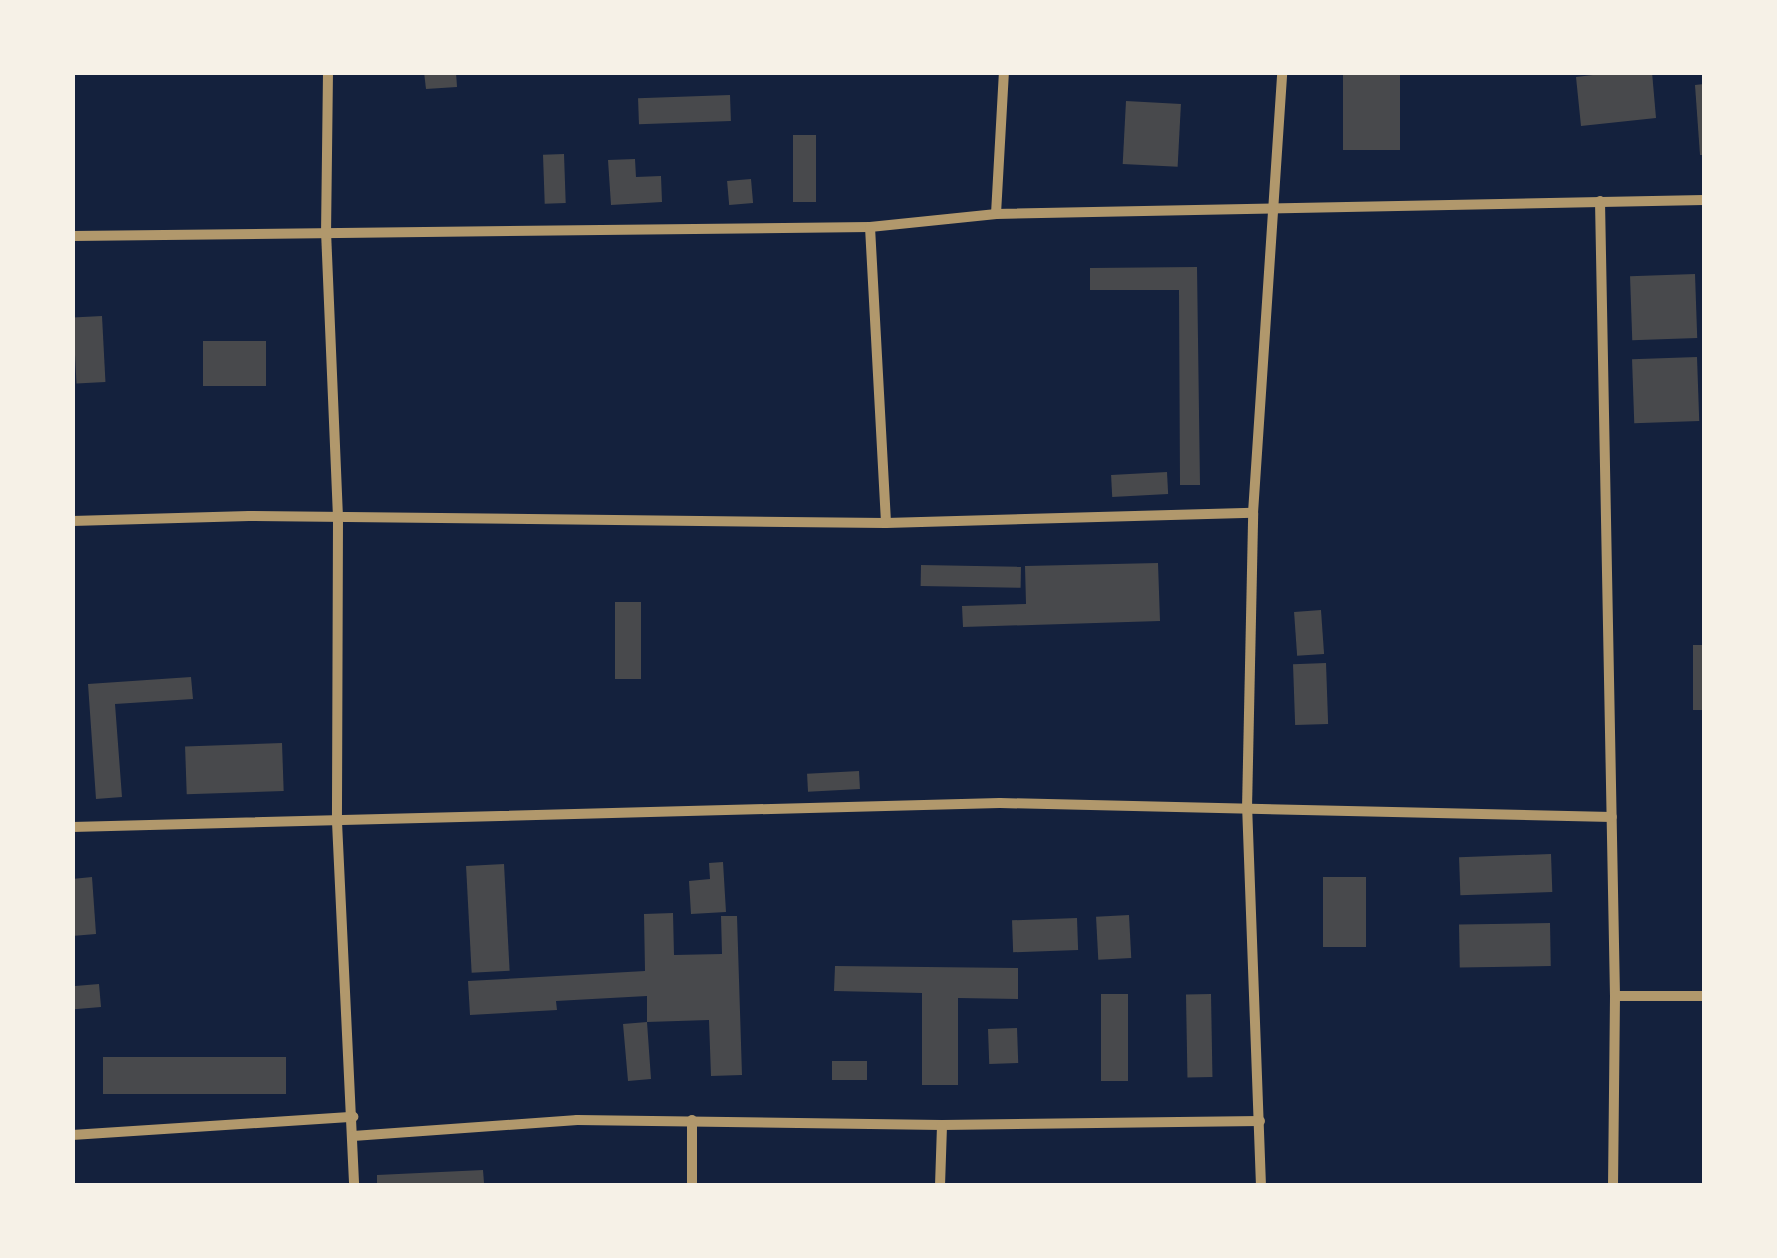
<!DOCTYPE html>
<html>
<head>
<meta charset="utf-8">
<style>
  body { margin:0 }
  #map { position:relative; width:1777px; height:1258px; overflow:hidden; background:#14213d; font-family:Quicksand,sans-serif }
  div>[style] { position:absolute }
  .building>* { inset:0; background:#48494c; transform-origin:0 0 }
  .minor>* { height:10px; margin:-5px; padding:0 5px; transform-origin:5px; border-radius:5px; background:#b1986c }
  span { translate:-50% -50%; white-space:nowrap; text-align:center; line-height:1.15; -webkit-text-stroke:8px #f6f1e7; paint-order:stroke }
  .frame { position:absolute; inset:0; border:75px solid #f6f1e7; pointer-events:none }
</style>
</head>
<body>
<div id="map">
  <div class="building">
    <i style="clip-path:polygon(424px 72px,456px 72px,457px 87px,426px 89px)"></i>
    <i style="left:1343px;top:72px;width:57px;height:78px"></i>
    <i style="clip-path:polygon(1618px 72px,1652px 72px,1656px 118px,1581px 126px,1576px 77px)"></i>
    <i style="clip-path:polygon(1704px 84px,1704px 155px,1700px 155px,1695px 85px)"></i>
    <i style="left:730px;top:95px;width:26px;height:92px;rotate:88deg"></i>
    <i style="left:1126px;top:101px;width:55px;height:63px;rotate:3deg"></i>
    <i style="left:793px;top:135px;width:23px;height:67px"></i>
    <i style="left:564px;top:154px;width:49px;height:21px;rotate:88deg"></i>
    <i style="clip-path:polygon(635px 159px,636px 177px,661px 176px,662px 202px,611px 205px,608px 160px)"></i>
    <i style="left:751px;top:179px;width:24px;height:24px;rotate:85deg"></i>
    <i style="clip-path:polygon(1197px 267px,1200px 485px,1180px 485px,1179px 290px,1090px 290px,1090px 268px)"></i>
    <i style="left:1695px;top:274px;width:64px;height:65px;rotate:88deg"></i>
    <i style="left:102px;top:316px;width:66px;height:29px;rotate:87deg"></i>
    <i style="left:266px;top:341px;width:45px;height:63px;rotate:90deg"></i>
    <i style="left:1697px;top:357px;width:64px;height:65px;rotate:88deg"></i>
    <i style="left:1167px;top:472px;width:22px;height:56px;rotate:87deg"></i>
    <i style="clip-path:polygon(1158px 563px,1160px 621px,963px 627px,962px 606px,1026px 604px,1025px 566px)"></i>
    <i style="left:921px;top:565px;width:100px;height:21px;rotate:1deg"></i>
    <i style="left:615px;top:602px;width:26px;height:77px"></i>
    <i style="left:1321px;top:610px;width:44px;height:27px;rotate:86deg"></i>
    <i style="left:1693px;top:645px;width:11px;height:65px"></i>
    <i style="left:1326px;top:663px;width:61px;height:33px;rotate:88deg"></i>
    <i style="clip-path:polygon(191px 677px,193px 699px,115px 704px,122px 797px,96px 799px,88px 684px)"></i>
    <i style="left:282px;top:743px;width:48px;height:97px;rotate:88deg"></i>
    <i style="left:859px;top:771px;width:18px;height:52px;rotate:87deg"></i>
    <i style="left:1551px;top:854px;width:38px;height:92px;rotate:88deg"></i>
    <i style="clip-path:polygon(723px 862px,726px 912px,691px 914px,689px 881px,710px 879px,709px 863px)"></i>
    <i style="left:504px;top:864px;width:107px;height:38px;rotate:87deg"></i>
    <i style="clip-path:polygon(92px 877px,96px 934px,72px 936px,72px 879px)"></i>
    <i style="left:1323px;top:877px;width:43px;height:70px"></i>
    <i style="clip-path:polygon(673px 913px,674px 955px,722px 954px,721px 916px,737px 916px,742px 1075px,711px 1076px,709px 1020px,647px 1022px,651px 1079px,628px 1081px,623px 1024px,647px 1022px,647px 996px,556px 1001px,557px 1010px,470px 1015px,468px 981px,645px 971px,644px 914px)"></i>
    <i style="left:1129px;top:915px;width:43px;height:33px;rotate:87deg"></i>
    <i style="left:1077px;top:918px;width:32px;height:65px;rotate:88deg"></i>
    <i style="left:1550px;top:923px;width:43px;height:91px;rotate:89deg"></i>
    <i style="clip-path:polygon(835px 966px,1018px 968px,1018px 999px,958px 998px,958px 1085px,922px 1085px,922px 993px,834px 991px)"></i>
    <i style="left:99px;top:984px;width:23px;height:27px;rotate:85deg"></i>
    <i style="left:1101px;top:994px;width:27px;height:87px"></i>
    <i style="left:1211px;top:994px;width:83px;height:25px;rotate:89deg"></i>
    <i style="left:1017px;top:1028px;width:35px;height:29px;rotate:88deg"></i>
    <i style="left:103px;top:1057px;width:183px;height:37px"></i>
    <i style="left:832px;top:1061px;width:35px;height:19px"></i>
    <i style="clip-path:polygon(483px 1170px,484px 1183px,377px 1186px,377px 1175px)"></i>
  </div>
  <div class="minor">
    <i style="left:328px;top:72px;width:159px;rotate:90.7deg"></i>
    <i style="left:326px;top:231px;width:288px;rotate:87.6deg"></i>
    <i style="left:338px;top:519px;width:303px;rotate:90.2deg"></i>
    <i style="left:337px;top:822px;width:364px;rotate:87.3deg"></i>
    <i style="left:1600px;top:201px;width:795px;rotate:88.92deg"></i>
    <i style="left:1615px;top:996px;width:190px;rotate:90.6deg"></i>
    <i style="left:996px;top:214px;width:708px;rotate:-1.13deg"></i>
    <i style="left:870px;top:227px;width:296px;rotate:86.9deg"></i>
    <i style="left:886px;top:523px;width:367px;rotate:-1.6deg"></i>
    <i style="left:72px;top:236px;width:798px;rotate:-0.65deg"></i>
    <i style="left:870px;top:227px;width:127px;rotate:-5.9deg"></i>
    <i style="left:996px;top:214px;width:142px;rotate:-86.8deg"></i>
    <i style="left:72px;top:521px;width:177px;rotate:-1.6deg"></i>
    <i style="left:249px;top:516px;width:637px;rotate:0.63deg"></i>
    <i style="left:72px;top:827px;width:928px;rotate:-1.48deg"></i>
    <i style="left:1000px;top:803px;width:612px;rotate:1.31deg"></i>
    <i style="left:1615px;top:996px;width:89px"></i>
    <i style="left:692px;top:1120px;width:66px;rotate:90deg"></i>
    <i style="left:72px;top:1135px;width:282px;rotate:-3.7deg"></i>
    <i style="left:353px;top:1136px;width:225px;rotate:-4.1deg"></i>
    <i style="left:577px;top:1120px;width:365px;rotate:0.8deg"></i>
    <i style="left:942px;top:1125px;width:318px;rotate:-0.7deg"></i>
    <i style="left:940px;top:1186px;width:61px;rotate:-88.1deg"></i>
    <i style="left:1261px;top:1186px;width:377px;rotate:-92.1deg"></i>
    <i style="left:1247px;top:809px;width:296px;rotate:-88.8deg"></i>
    <i style="left:1253px;top:513px;width:442px;rotate:-86.2deg"></i>
  </div>
  <div class="frame"></div>
</div>
</body>
</html>
